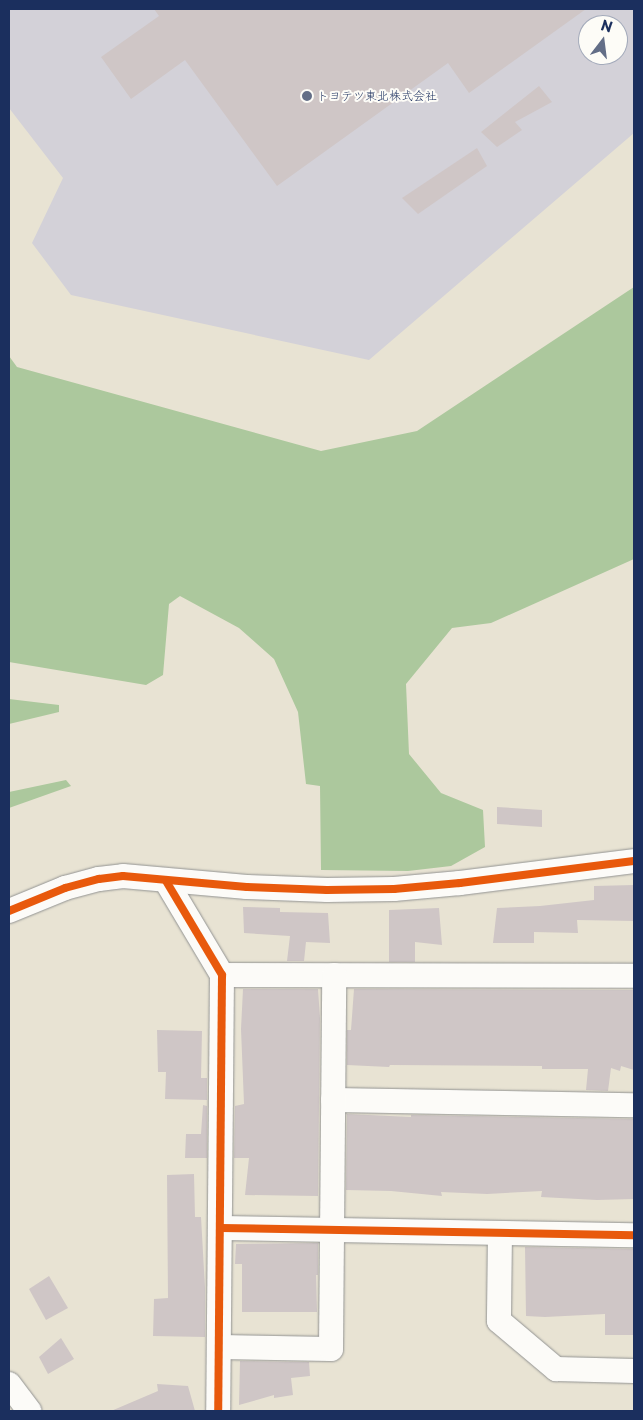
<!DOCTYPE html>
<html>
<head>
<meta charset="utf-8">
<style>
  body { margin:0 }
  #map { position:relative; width:643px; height:1420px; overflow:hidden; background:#e8e3d3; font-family:"Playpen Sans","Klee One",sans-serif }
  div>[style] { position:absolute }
  .industrial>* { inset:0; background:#d3d1d8 }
  .forest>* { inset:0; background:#acc89d }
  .building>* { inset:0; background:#cfc6c6 }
  .roads { filter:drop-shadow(0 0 1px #929392) drop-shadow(0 0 1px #929392) }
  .minor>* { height:24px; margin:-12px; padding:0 12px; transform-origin:12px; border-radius:12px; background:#fcfbf8 }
  .cycleway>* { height:8px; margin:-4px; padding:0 4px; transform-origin:4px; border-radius:4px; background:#e8590c }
  .dots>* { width:14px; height:14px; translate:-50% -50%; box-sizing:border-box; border:2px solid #fdfcf7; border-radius:50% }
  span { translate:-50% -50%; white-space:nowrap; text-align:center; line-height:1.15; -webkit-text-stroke:4px #fdfcf7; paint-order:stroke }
  .poi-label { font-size:12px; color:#1b2f5e }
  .left { translate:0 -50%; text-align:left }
  .frame { position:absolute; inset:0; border:10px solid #1b2f5e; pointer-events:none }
  .north { position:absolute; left:578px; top:15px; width:50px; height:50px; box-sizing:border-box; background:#fdfcf7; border:1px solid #a3aaba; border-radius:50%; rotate:15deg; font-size:14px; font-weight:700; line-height:20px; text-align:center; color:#1b2f5e }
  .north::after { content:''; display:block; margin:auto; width:18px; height:22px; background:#636e87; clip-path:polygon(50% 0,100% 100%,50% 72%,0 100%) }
</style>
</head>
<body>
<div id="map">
  <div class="industrial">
    <i style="clip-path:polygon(evenodd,9px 9px,634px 9px,634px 133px,369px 360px,71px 295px,32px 243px,63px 178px,9px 108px,9px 9px,588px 25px,618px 25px,618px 55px,588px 55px,588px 25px)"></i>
  </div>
  <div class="forest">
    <i style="clip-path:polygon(634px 287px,634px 559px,491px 623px,452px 628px,406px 684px,409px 754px,441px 793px,483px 810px,485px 847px,451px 866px,408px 871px,321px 870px,320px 786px,306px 784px,298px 712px,274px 659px,239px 628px,180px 596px,169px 604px,163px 675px,146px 685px,9px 662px,9px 356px,17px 367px,321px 451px,417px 431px)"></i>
    <i style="clip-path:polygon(9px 699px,59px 705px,59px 712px,9px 724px)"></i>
    <i style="clip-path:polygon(66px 780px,71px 786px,9px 808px,9px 792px)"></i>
  </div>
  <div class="building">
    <i style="clip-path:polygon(154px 9px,586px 9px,469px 93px,448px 63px,277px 186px,185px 60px,131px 99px,101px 57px,159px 16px)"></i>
    <i style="clip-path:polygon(539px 86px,552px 102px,515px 122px,522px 130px,497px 147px,481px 132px)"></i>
    <i style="clip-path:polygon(477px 148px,487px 166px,418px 214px,402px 198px)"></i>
    <i style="clip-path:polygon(497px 807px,542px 810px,542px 827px,497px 824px)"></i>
    <i style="clip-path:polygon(634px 885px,634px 921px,577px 920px,578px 933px,534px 932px,534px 943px,493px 943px,497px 908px,540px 906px,594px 900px,594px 886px)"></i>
    <i style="clip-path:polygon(243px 907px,280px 908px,280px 912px,328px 913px,330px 943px,306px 942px,304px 961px,287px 961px,290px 936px,244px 933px)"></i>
    <i style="clip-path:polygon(439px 908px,442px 945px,415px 942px,415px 962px,389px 962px,389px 910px)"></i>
    <i style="clip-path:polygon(243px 989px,318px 989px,320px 1018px,318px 1196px,245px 1195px,249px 1158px,234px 1158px,235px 1106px,244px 1104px,241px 1029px)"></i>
    <i style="clip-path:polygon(354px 989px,634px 990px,634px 1070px,621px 1066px,620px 1071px,611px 1068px,608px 1091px,586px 1090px,588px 1069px,542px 1069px,542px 1066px,390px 1065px,389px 1067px,347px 1065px,347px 1030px,351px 1030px)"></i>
    <i style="clip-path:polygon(157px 1030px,202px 1031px,201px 1078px,207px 1078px,207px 1100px,165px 1099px,166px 1072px,158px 1072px)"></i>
    <i style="clip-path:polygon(203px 1105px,207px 1106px,207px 1158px,185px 1158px,186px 1134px,201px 1134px)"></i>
    <i style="clip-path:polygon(347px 1114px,411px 1117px,411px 1115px,634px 1119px,634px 1199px,597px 1200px,541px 1197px,542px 1191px,487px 1194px,441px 1192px,442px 1196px,391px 1191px,346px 1190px)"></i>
    <i style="clip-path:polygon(194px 1174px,195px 1217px,201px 1217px,205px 1288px,205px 1337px,153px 1336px,154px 1299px,168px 1298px,167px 1175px)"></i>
    <i style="clip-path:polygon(318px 1243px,318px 1275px,316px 1275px,317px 1312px,242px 1312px,242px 1264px,235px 1264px,236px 1244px)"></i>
    <i style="clip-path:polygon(525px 1247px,634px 1249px,633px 1335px,605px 1335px,605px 1314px,545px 1317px,526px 1316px)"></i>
    <i style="clip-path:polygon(49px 1276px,68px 1308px,46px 1320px,29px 1289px)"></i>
    <i style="clip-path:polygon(61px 1338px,74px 1359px,48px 1374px,39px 1357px)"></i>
    <i style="clip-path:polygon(240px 1361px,309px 1362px,310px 1376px,291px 1378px,293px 1395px,274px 1398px,274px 1395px,239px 1405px)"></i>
    <i style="clip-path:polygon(157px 1384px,188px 1386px,195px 1411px,111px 1411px,158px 1391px)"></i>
  </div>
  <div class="roads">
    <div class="minor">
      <i style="left:166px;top:881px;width:109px;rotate:59.2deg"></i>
      <i style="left:222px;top:975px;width:436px;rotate:90.5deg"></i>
      <i style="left:9px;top:911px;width:61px;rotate:-22.3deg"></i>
      <i style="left:65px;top:888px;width:35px;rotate:-15deg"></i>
      <i style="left:99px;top:879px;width:24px;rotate:-7deg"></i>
      <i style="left:123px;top:876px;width:124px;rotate:5.1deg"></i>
      <i style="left:247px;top:887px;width:80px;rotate:2.1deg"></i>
      <i style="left:327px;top:890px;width:67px;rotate:-0.9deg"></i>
      <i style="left:394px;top:889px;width:66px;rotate:-5.2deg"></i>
      <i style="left:460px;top:883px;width:175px;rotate:-7.2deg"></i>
      <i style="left:222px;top:975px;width:412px;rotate:0.1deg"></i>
      <i style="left:333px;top:1100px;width:301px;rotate:1deg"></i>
      <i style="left:221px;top:1228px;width:413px;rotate:1deg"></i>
      <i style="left:500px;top:1233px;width:88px;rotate:90.7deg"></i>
      <i style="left:499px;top:1321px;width:75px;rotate:40.1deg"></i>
      <i style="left:556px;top:1369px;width:78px;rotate:1.5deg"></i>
      <i style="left:219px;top:1347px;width:112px;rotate:1deg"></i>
      <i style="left:331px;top:1349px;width:374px;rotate:-89.5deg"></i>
      <i style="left:9px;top:1384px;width:34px;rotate:53deg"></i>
    </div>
  </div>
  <div class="cycleway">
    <i style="left:166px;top:881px;width:109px;rotate:59.2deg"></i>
    <i style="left:222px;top:975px;width:436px;rotate:90.5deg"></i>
    <i style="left:9px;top:911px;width:61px;rotate:-22.3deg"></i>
    <i style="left:65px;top:888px;width:35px;rotate:-15deg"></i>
    <i style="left:99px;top:879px;width:24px;rotate:-7deg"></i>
    <i style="left:123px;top:876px;width:124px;rotate:5.1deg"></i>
    <i style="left:247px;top:887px;width:80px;rotate:2.1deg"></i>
    <i style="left:327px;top:890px;width:67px;rotate:-0.9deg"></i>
    <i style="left:394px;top:889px;width:66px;rotate:-5.2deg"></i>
    <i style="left:460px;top:883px;width:175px;rotate:-7.2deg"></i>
    <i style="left:221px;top:1228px;width:413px;rotate:1deg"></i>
  </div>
  <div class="dots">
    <i style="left:307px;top:96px;background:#636e87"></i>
  </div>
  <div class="poi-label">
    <span class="left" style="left:317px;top:96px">トヨテツ東北株式会社</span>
  </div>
  <div class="frame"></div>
  <div class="north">N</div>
</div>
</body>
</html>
